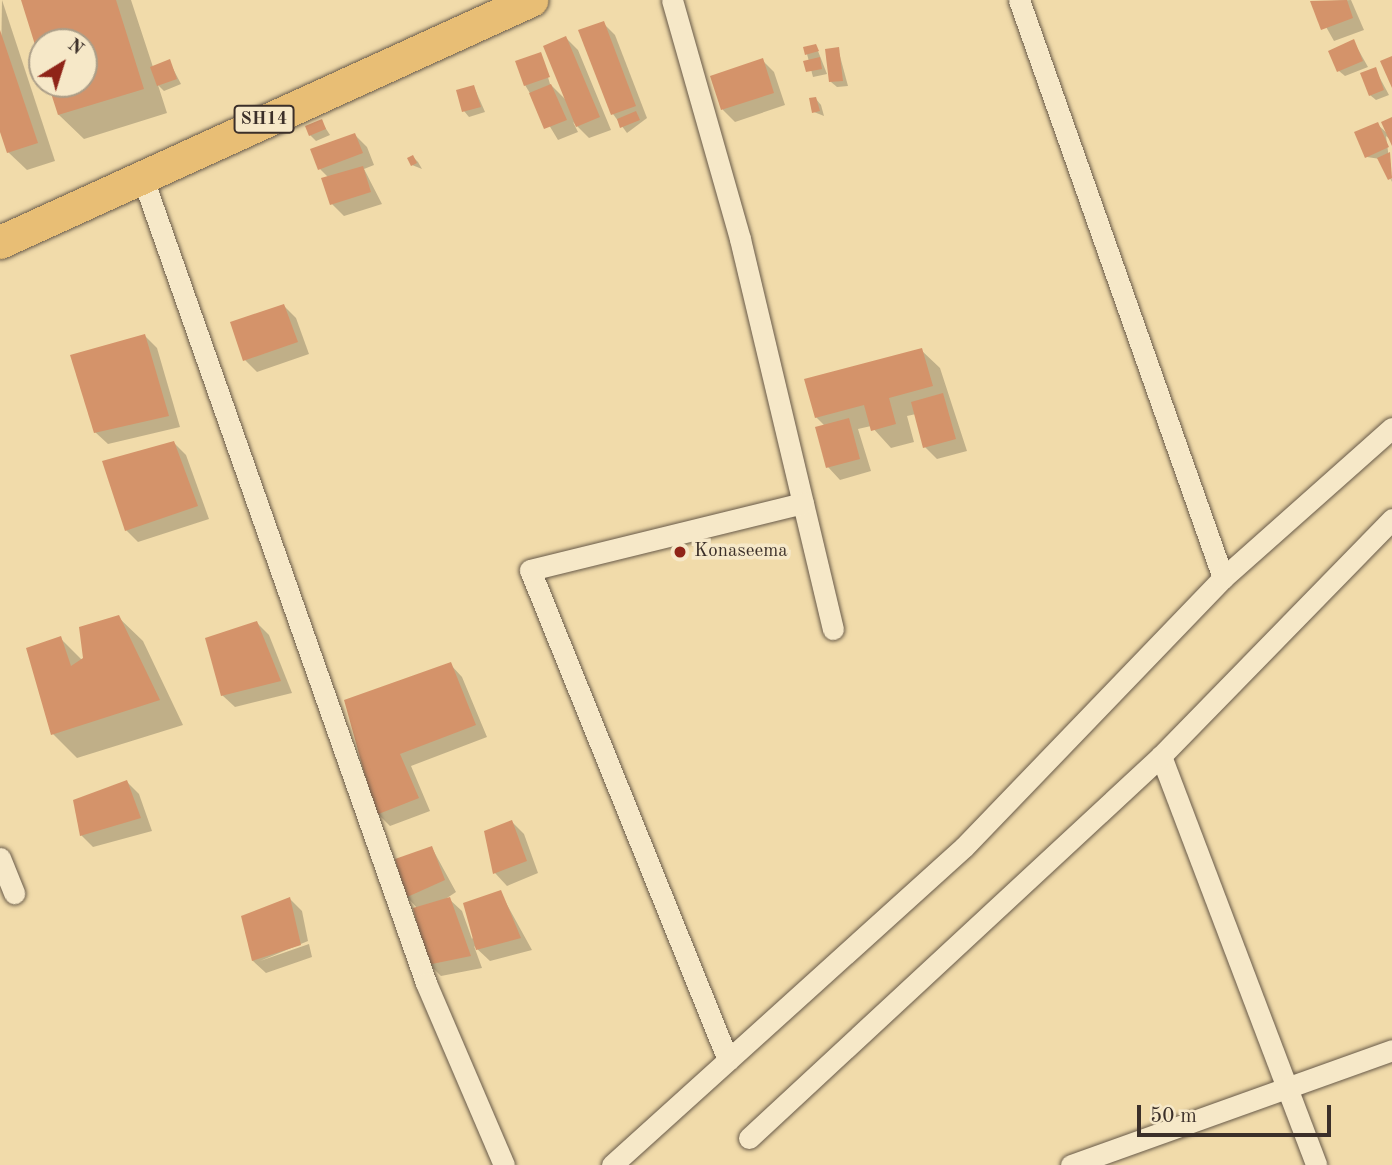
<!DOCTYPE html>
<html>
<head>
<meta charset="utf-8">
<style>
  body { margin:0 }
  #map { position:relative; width:1392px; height:1165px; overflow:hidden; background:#f1dbaa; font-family:"Old Standard TT",serif }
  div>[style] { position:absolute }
  .shadow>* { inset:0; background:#0003 }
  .building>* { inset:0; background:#d4936a }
  .roads { filter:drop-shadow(0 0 2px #685a49) drop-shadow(0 0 2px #685a49) }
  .minor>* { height:21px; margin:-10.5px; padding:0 10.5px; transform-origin:10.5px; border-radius:10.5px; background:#f6e8c8 }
  .primary>* { height:33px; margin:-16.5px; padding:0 16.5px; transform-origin:16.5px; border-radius:16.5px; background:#e8be75 }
  .dots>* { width:19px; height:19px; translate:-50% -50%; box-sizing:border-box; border:4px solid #f6e8c8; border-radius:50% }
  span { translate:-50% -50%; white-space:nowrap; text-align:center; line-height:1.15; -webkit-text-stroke:7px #f6e8c8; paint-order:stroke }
  .shield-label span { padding:2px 5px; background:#f6e8c8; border:2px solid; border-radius:5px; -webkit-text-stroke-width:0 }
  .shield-label { font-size:18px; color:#3b2f29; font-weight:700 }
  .poi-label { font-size:19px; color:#3b2f29 }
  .left { translate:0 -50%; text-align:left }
  .north { position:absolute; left:28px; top:28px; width:70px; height:70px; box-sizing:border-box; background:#f6e8c8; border:2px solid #ab9e88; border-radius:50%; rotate:38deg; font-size:19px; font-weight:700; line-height:28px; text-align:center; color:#3b2f29 }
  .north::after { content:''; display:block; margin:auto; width:24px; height:32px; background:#8f2418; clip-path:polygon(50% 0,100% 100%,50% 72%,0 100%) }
  .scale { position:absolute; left:1137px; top:1105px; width:194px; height:32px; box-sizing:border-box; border:4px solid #3b2f29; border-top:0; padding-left:9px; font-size:21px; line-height:24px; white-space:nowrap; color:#3b2f29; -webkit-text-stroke:5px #f6e8c8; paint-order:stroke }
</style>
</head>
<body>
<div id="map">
  <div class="shadow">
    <i style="clip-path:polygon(2px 0,55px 161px,27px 170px,8px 152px,0 126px)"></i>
    <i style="clip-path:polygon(23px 0,131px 0,153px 67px,169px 61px,181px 84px,164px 91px,158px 85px,167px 113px,84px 139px,59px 115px,50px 84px,84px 84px,84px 42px,42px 42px,42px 60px)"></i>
    <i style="clip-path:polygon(1351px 0,1364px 30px,1334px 41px,1312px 2px)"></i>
    <i style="clip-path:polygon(603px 23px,615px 35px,647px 118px,627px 133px,613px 114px,581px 31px)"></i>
    <i style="clip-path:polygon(566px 38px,578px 50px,611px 130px,589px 138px,573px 122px,578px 132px,558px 140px,525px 85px,541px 54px,550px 84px,568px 102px)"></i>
    <i style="clip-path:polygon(1354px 42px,1368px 67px,1345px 76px,1339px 71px)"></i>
    <i style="clip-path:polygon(816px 46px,827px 74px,813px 77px,807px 54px)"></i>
    <i style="clip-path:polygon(838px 49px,848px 86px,837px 87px,831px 82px)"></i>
    <i style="clip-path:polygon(762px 60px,774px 72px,785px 105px,735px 122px,723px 110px,712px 77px)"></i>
    <i style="clip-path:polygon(1375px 69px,1389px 95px,1376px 100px,1370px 95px)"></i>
    <i style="clip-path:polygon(474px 87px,485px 112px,469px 117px,464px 111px)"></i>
    <i style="clip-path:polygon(816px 99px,821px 105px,824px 116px,814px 112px)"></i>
    <i style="clip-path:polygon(1392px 119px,1392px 141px,1386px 136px,1392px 182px,1380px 159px,1367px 157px,1377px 124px,1388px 134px)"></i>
    <i style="clip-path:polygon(321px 121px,330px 135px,316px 141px,310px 135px)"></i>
    <i style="clip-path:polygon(355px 135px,367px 147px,374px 165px,364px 169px,382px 204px,344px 216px,332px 204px,329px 178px,320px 169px)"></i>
    <i style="clip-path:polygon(413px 157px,418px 162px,422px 169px,412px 165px)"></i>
    <i style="clip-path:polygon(284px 306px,296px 318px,309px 354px,257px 372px,245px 360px)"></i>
    <i style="clip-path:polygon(145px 336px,157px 348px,180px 427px,108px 444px,95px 432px)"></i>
    <i style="clip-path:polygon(921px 350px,940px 368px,967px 451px,937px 459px,925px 447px,916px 414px,907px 416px,914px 442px,891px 448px,871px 426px,858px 429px,871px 471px,840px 480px,828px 467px,825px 426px,816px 417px)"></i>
    <i style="clip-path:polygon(174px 443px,186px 455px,209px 519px,138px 542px,126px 530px)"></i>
    <i style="clip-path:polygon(118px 617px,143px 641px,183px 725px,77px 758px,53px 734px,60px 638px,83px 661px)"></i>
    <i style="clip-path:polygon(257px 623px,269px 635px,292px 693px,235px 707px,222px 695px)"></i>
    <i style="clip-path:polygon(450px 664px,462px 677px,487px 737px,411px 766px,430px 811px,390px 826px,378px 814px,346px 701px)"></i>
    <i style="clip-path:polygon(127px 782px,139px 794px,152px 831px,93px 847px,81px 835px)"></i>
    <i style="clip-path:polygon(512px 822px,524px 834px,538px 873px,507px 886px,495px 873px,486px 832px)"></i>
    <i style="clip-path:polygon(432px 848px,456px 892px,441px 902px,449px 899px,462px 911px,472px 939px,500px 892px,532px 950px,490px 961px,474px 946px,482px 968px,441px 976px,429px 964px,418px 909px,407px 897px)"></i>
    <i style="clip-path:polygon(290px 899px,302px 911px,308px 941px,260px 961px,309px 944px,312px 957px,266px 973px,253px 961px,243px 917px)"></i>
  </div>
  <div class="building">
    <i style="clip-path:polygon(21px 0,116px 0,144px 89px,58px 115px,48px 84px,84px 84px,84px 42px,42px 42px,41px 64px)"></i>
    <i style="clip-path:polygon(1347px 0,1353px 18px,1321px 30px,1310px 1px)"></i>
    <i style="clip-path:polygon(604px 21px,636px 106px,611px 115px,578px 30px)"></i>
    <i style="clip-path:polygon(0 30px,38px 143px,7px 153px,0 132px)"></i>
    <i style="clip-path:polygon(566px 36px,600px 117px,576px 127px,543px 46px)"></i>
    <i style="clip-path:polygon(1354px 39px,1363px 61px,1337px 72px,1328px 51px)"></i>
    <i style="clip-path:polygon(816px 44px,819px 51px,805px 55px,803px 47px)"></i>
    <i style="clip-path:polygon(839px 47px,843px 81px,829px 82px,825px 49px)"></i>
    <i style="clip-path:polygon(541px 52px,550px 77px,524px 86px,515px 61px)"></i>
    <i style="clip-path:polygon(1392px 56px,1392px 88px,1380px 61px)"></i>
    <i style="clip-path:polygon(820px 57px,822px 69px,806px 72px,803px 61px)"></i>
    <i style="clip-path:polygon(763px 58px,774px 93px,721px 110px,710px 76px)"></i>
    <i style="clip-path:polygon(170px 59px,177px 79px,157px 86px,150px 67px)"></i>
    <i style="clip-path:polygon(1376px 67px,1384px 90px,1369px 96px,1360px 73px)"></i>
    <i style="clip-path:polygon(551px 84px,567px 120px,544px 129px,529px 93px)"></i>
    <i style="clip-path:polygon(474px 85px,481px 107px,462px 112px,456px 90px)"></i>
    <i style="clip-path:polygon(816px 97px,820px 111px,812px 113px,809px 98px)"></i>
    <i style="clip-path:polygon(636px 111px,640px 120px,620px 128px,617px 119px)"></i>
    <i style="clip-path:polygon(1392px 117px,1392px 146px,1381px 122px)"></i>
    <i style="clip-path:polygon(322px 119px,326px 129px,309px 136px,305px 126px)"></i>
    <i style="clip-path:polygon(1378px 122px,1389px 147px,1365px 158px,1354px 132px)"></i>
    <i style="clip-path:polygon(355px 133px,363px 153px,318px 170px,310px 149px)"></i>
    <i style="clip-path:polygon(1390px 152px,1392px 178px,1388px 180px,1377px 158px)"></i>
    <i style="clip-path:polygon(413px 155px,417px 163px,411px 166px,407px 158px)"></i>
    <i style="clip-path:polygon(363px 166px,371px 192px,330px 205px,321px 178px)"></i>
    <i style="clip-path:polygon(284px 304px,298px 342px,243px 361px,230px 322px)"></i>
    <i style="clip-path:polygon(145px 334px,169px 416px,94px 433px,70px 355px)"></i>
    <i style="clip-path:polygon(922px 348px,933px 386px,889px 398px,896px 424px,871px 431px,864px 405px,815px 418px,804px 379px)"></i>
    <i style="clip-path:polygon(943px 393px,956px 439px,923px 448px,911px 402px)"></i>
    <i style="clip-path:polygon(849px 418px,860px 459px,826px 468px,815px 427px)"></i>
    <i style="clip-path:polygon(174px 441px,198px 506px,125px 531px,102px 461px)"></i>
    <i style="clip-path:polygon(119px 615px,160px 700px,51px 735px,26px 648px,61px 636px,71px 666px,83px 658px,79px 627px)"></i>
    <i style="clip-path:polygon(257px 621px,281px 681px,221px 696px,205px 638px)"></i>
    <i style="clip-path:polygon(451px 662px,476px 725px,400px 754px,419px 798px,376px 815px,344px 700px)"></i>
    <i style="clip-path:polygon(127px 780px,141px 818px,80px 836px,73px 800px)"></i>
    <i style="clip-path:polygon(512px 820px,527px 861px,493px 874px,484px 831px)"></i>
    <i style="clip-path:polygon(432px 846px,445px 880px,405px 898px,395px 859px)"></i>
    <i style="clip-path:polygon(501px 890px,521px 938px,476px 950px,463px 903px)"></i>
    <i style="clip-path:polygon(290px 897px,301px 945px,252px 961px,241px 916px)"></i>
    <i style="clip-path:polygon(450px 897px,471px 956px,427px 965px,413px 908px)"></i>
  </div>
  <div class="roads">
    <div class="minor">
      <i style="left:672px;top:0;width:248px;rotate:74.1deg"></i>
      <i style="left:740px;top:239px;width:401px;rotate:76.6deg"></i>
      <i style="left:1019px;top:0;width:613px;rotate:70.56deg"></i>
      <i style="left:142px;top:176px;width:856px;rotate:70.61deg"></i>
      <i style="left:426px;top:983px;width:198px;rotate:66.8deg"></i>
      <i style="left:1161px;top:756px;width:437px;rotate:69.2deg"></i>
      <i style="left:0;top:858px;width:38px;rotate:68deg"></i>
      <i style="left:728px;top:1060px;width:528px;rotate:-112deg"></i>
      <i style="left:530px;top:570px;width:281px;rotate:-13.8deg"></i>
      <i style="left:749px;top:1138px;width:562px;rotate:-42.84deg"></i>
      <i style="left:1161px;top:756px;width:331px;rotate:-45.7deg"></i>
      <i style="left:612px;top:1165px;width:474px;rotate:-42.1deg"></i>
      <i style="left:964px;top:847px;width:373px;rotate:-46.1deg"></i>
      <i style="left:1223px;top:578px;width:226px;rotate:-41.6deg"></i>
      <i style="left:1071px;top:1165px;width:341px;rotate:-19.7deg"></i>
    </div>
    <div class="primary">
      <i style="left:0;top:242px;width:584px;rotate:-24.5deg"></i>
    </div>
  </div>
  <div class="dots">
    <i style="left:680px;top:552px;background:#8f2418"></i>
  </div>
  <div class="shield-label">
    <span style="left:264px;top:119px">SH14</span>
  </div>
  <div class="poi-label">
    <span class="left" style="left:694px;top:552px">Konaseema</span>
  </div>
  <div class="north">N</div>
  <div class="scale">50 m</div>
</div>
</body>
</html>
